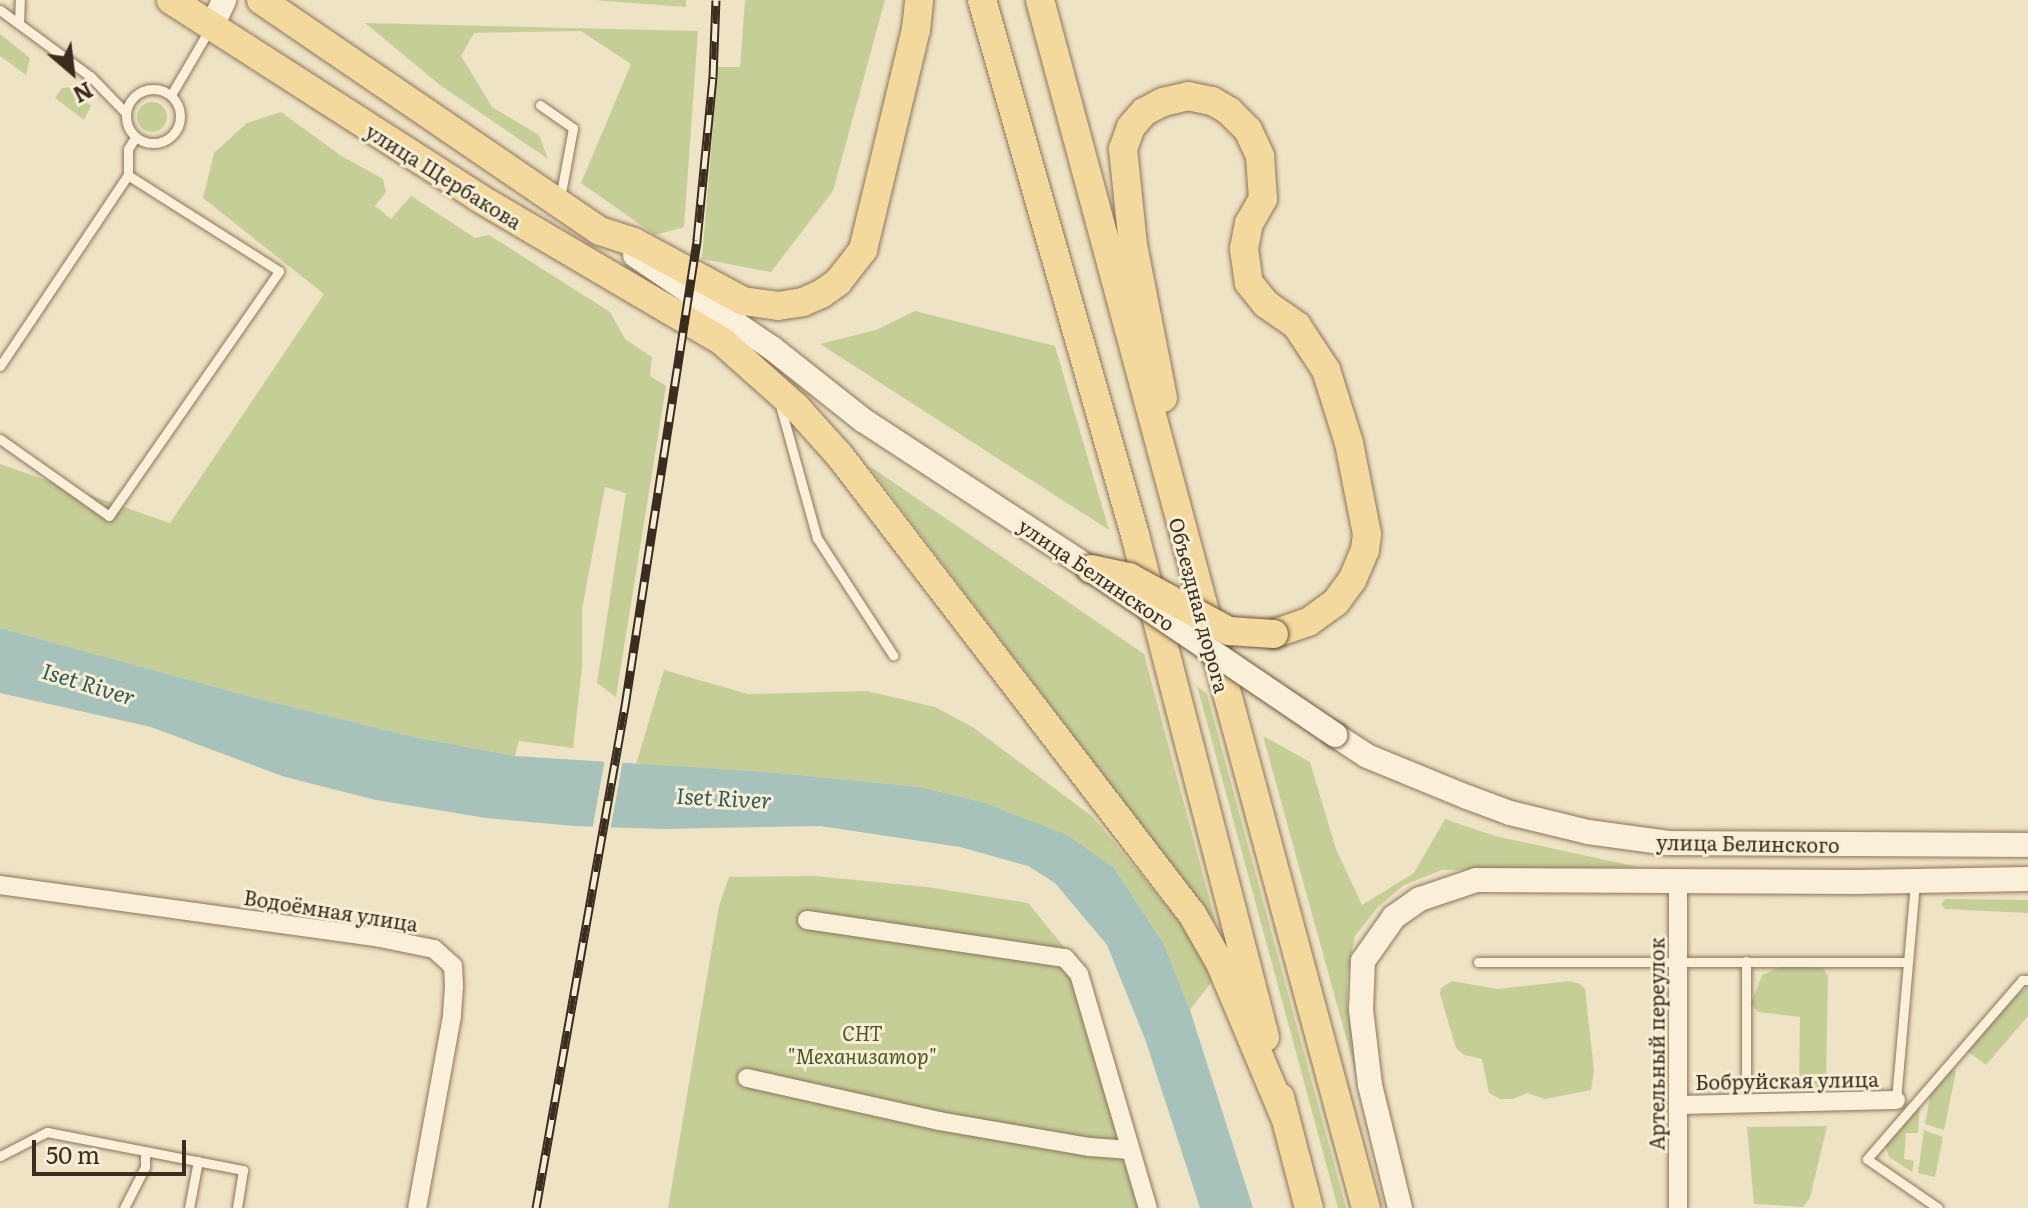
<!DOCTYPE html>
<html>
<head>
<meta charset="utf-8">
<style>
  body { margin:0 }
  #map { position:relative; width:2028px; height:1208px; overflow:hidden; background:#efe3c5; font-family:Literata,serif }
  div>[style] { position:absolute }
  .green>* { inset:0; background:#c6ce98 }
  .round { border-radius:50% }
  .water>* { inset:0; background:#a7c2bb }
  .pier>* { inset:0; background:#efe3c5 }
  .roads { filter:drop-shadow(0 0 2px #8b755a) drop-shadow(0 0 2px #8b755a) }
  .lane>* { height:9px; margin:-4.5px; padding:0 4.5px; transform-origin:4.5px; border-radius:4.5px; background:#faf0d9 }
  .lane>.ring { margin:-4.5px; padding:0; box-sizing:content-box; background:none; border:9px solid #faf0d9; border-radius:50% }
  .street>* { height:18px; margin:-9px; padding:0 9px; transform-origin:9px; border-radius:9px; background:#faf0d9 }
  .secondary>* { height:24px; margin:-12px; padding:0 12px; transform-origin:12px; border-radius:12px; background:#faf0d9 }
  .primary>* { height:28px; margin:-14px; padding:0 14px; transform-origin:14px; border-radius:14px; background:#f3d99d }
  .rail>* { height:9px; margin-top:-4.5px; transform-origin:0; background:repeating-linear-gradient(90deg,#f6edd5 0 18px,#3a2d1f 0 36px); box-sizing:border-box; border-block:2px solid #3a2d1f }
  .bridges { filter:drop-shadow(0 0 2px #6c563e) drop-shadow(0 0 2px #6c563e) }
  .secondary-bridge>* { height:24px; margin:-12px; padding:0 12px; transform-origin:12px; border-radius:12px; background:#faf0d9 }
  .primary-bridge>* { height:28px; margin:-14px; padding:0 14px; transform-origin:14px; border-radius:14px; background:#f3d99d }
  span { translate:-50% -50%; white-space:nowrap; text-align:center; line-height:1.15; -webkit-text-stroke:6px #f6edd5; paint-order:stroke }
  .street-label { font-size:20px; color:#3a2d1f }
  .park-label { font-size:20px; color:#4a5725; font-style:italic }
  .water-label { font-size:22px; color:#2e5a58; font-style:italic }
  .north { position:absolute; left:32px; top:32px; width:80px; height:80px; -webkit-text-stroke:6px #f6edd5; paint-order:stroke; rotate:152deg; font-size:22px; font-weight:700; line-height:32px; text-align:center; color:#3a2d1f }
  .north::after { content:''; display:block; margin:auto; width:28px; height:36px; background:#3a2d1f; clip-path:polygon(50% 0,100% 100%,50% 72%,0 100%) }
  .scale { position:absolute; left:32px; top:1140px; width:154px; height:36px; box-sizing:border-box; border:4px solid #3a2d1f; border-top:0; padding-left:10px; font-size:24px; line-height:28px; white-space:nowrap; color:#3a2d1f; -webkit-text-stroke:6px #f6edd5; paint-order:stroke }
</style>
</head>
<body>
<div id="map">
  <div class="green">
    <i style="clip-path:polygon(593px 0,686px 0,686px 7px)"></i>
    <i style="clip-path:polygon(745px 0,885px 0,833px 191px,771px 272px,702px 259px,718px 67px,740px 67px)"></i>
    <i style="clip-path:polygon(365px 23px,698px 31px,684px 227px,655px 235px,581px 183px,631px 64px,581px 31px,474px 33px,461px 56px,492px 107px,539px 135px,548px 159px,440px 85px)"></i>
    <i style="clip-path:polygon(0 34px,30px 58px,26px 75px,0 56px)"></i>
    <i style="clip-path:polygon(72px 87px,91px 106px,84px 120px,55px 98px,62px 88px)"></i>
    <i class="round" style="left:137px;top:102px;width:30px;height:30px"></i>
    <i style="clip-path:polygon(281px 112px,340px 155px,383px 179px,386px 192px,375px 206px,391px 219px,411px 196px,475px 238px,489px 235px,610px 312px,625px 339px,652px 357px,650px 376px,666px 386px,616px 697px,597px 683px,626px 493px,605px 487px,582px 609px,582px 668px,573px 748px,519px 741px,515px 756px,414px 737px,252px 697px,0 628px,0 464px,170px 523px,324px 294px,203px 198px,214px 153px,247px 123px)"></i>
    <i style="clip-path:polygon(915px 311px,1055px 346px,1109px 530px,820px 344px,876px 330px)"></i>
    <i style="clip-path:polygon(868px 465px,1144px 654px,1216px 923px)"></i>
    <i style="clip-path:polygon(664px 670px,748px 694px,867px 691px,935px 707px,974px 728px,1093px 817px,1191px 935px,1213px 980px,1190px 1010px,1164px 944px,1114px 868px,982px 802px,920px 787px,769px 772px,636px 765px)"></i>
    <i style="clip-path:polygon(1197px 686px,1207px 694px,1346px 1208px,1338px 1208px)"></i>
    <i style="clip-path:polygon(1263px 736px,1310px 762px,1336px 849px,1362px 905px,1414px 873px,1445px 819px,1495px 836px,1638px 867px,1442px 870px,1404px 885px,1378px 907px,1355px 936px,1347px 975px,1347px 1004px,1361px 1092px)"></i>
    <i style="clip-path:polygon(815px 876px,927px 887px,1028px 903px,1087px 975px,1152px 1208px,668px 1208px,719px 906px,729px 877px)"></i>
    <i style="clip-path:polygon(1945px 899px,2028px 900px,2028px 913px,1945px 909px,1941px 904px)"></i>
    <i style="clip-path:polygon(1783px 966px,1823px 968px,1828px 976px,1826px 1085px,1820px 1090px,1803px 1090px,1799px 1085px,1800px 1017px,1758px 1012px,1751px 1004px,1762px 975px)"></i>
    <i style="clip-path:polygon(1452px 981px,1497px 989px,1570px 981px,1580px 984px,1585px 989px,1594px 1070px,1591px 1090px,1545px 1099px,1527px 1093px,1513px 1099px,1500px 1099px,1489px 1093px,1482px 1059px,1464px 1055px,1456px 1048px,1440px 994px,1441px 988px)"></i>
    <i style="clip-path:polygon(2028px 987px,2028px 1016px,1986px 1065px,1967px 1051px,2013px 997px)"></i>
    <i style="clip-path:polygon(1951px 1070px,1956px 1071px,1944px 1130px,1925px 1124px,1930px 1096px)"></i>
    <i style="clip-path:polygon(1920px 1102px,1918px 1133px,1906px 1133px,1904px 1159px,1914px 1161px,1912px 1172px,1889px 1157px,1885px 1144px)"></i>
    <i style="clip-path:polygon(1827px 1126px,1810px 1198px,1803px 1207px,1754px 1204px,1747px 1127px)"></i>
    <i style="clip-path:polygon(1924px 1130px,1943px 1137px,1935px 1177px,1918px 1173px)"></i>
  </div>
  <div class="water">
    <i style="clip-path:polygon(0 628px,252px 697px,414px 737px,515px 756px,769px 772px,920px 787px,982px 802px,1067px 835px,1114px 868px,1164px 944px,1190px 1010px,1253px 1208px,1200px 1208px,1145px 1039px,1107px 945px,1055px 883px,1028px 866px,960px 847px,820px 826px,662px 829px,574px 826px,486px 818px,376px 800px,285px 777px,151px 727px,0 693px)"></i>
  </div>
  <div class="pier">
    <i style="clip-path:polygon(605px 759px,623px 760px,610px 832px,592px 831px)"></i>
  </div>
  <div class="roads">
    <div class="lane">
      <i style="left:0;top:10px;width:112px;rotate:36.3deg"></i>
      <i style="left:90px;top:76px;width:50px;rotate:45.8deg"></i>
      <i style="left:19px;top:24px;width:24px;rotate:-88deg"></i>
      <i class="ring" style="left:126px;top:89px;width:45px;height:45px"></i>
      <i style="left:171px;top:95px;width:75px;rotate:-59.7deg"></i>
      <i style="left:540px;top:105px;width:40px;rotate:34.9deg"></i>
      <i style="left:573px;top:128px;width:71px;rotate:100.5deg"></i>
      <i style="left:0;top:366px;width:230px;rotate:-56.2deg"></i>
      <i style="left:128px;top:175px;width:26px;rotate:-90deg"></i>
      <i style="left:128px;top:149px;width:13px;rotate:-58deg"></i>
      <i style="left:780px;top:405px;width:138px;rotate:74.5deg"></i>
      <i style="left:817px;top:538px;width:140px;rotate:57deg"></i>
      <i style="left:0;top:439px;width:133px;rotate:35.2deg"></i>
      <i style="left:109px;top:516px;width:298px;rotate:-55.2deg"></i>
      <i style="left:279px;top:271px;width:179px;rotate:-147.6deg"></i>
      <i style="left:1478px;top:962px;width:430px"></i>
      <i style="left:1746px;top:1087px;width:126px;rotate:-90deg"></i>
      <i style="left:1896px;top:1100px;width:219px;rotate:-85deg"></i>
      <i style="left:0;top:1156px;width:53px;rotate:-27.1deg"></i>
      <i style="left:47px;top:1132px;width:200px;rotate:11deg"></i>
      <i style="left:243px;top:1170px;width:38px;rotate:99deg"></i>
      <i style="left:124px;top:1208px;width:46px;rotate:-62.9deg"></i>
      <i style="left:145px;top:1167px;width:16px;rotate:-90deg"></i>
      <i style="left:189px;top:1208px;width:48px;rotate:-79.2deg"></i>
      <i style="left:1938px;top:1208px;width:86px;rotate:-145.4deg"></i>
      <i style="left:1867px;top:1159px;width:237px;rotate:-49.1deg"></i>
      <i style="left:2022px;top:980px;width:6px"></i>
    </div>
    <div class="street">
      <i style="left:0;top:885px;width:384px;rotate:7.9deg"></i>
      <i style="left:380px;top:938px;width:55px;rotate:11.5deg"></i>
      <i style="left:434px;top:949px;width:25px;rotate:42deg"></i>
      <i style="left:453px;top:966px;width:20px;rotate:87deg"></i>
      <i style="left:454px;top:986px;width:30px;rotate:94deg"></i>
      <i style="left:452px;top:1016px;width:195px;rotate:100.3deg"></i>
      <i style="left:807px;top:920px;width:261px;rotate:8.4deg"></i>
      <i style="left:1065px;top:958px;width:21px;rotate:49deg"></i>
      <i style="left:1079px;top:974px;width:244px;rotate:73.6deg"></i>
      <i style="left:747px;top:1078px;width:197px;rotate:12.6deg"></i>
      <i style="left:939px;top:1121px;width:153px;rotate:9.8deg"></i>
      <i style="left:1090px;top:1147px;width:40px;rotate:4.3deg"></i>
      <i style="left:1678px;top:1105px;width:218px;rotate:-1.3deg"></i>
      <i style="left:1678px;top:1208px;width:327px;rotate:-90deg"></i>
    </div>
    <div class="secondary">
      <i style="left:213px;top:24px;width:26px;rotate:-65deg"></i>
      <i style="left:635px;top:255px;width:166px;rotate:34.2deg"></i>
      <i style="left:772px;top:348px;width:116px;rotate:38.4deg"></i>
      <i style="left:863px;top:420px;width:272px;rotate:33.2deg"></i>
      <i style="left:1335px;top:735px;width:38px;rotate:33deg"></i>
      <i style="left:1367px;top:756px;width:108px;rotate:22.3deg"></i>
      <i style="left:1467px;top:797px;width:46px;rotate:20.4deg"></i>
      <i style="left:1510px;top:813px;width:80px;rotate:13.7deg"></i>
      <i style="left:1588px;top:832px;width:81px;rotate:7.8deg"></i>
      <i style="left:1668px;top:843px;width:360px;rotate:0.3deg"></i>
      <i style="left:1400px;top:1208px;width:127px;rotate:-103.7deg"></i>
      <i style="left:1370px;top:1085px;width:76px;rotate:-96.8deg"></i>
      <i style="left:1361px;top:1010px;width:49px;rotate:-87.7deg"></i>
      <i style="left:1363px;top:961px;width:54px;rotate:-54.8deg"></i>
      <i style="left:1394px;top:917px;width:32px;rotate:-35deg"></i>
      <i style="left:1420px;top:899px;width:59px;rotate:-18.7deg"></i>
      <i style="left:1476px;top:880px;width:380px;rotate:0.3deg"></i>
      <i style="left:1856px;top:882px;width:172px;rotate:-1deg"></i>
    </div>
    <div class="primary">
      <i style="left:171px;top:0;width:366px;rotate:32.7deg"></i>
      <i style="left:479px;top:198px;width:283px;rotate:30.5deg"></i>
      <i style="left:723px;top:342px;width:98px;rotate:41.7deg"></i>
      <i style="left:796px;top:407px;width:66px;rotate:48.1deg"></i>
      <i style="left:840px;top:456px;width:578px;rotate:52.46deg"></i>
      <i style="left:1192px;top:914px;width:56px;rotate:60.3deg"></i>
      <i style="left:1220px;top:963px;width:165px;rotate:67.2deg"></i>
      <i style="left:261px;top:0;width:410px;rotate:34.3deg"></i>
      <i style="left:600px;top:231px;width:36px;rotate:18deg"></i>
      <i style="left:634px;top:242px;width:124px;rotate:28.4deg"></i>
      <i style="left:743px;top:301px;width:35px;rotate:8deg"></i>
      <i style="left:778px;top:306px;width:25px;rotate:-9deg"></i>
      <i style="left:803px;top:302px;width:20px;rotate:-24deg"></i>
      <i style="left:821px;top:294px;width:21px;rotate:-35deg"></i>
      <i style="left:838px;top:282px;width:41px;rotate:-52deg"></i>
      <i style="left:863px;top:250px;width:226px;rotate:-76.5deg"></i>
      <i style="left:916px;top:30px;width:30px;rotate:-84deg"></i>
      <i style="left:982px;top:0;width:556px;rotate:74.04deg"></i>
      <i style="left:1135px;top:535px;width:519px;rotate:75.48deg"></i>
      <i style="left:1040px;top:0;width:1251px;rotate:74.9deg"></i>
      <i style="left:1163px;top:398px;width:156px;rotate:-101.1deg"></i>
      <i style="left:1133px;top:245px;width:97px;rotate:-95.9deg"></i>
      <i style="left:1123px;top:149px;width:23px;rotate:-70deg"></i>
      <i style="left:1131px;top:127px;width:20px;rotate:-49deg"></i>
      <i style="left:1144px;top:112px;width:21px;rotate:-28deg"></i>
      <i style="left:1163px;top:102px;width:26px;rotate:-13deg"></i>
      <i style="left:1188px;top:96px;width:25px;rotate:12deg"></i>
      <i style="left:1212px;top:101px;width:20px;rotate:30deg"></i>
      <i style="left:1229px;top:111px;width:27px;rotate:45deg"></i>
      <i style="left:1248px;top:130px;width:29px;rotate:65deg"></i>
      <i style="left:1260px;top:156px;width:43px;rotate:86deg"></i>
      <i style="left:1263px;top:199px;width:28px;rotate:120deg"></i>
      <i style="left:1249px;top:223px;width:26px;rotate:101deg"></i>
      <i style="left:1244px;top:249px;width:34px;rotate:82deg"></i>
      <i style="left:1249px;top:283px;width:27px;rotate:51deg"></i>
      <i style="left:1266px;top:304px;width:38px;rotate:35deg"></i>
      <i style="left:1297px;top:326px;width:53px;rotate:56.6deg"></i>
      <i style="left:1326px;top:370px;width:77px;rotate:72.5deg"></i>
      <i style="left:1349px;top:443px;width:93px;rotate:78.8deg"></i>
      <i style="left:1367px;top:534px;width:16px;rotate:97deg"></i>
      <i style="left:1365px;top:550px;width:33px;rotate:113deg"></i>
      <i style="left:1352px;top:580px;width:27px;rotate:126deg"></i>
      <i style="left:1336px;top:602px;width:34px;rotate:144deg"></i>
      <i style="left:1308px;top:622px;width:36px;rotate:161deg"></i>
      <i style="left:1280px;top:1097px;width:115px;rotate:75.4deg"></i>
    </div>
  </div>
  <div class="rail">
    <i style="left:536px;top:1208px;width:510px;rotate:-79.95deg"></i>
    <i style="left:625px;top:706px;width:472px;rotate:-81.2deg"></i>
    <i style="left:697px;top:240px;width:164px;rotate:-84.4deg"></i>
    <i style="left:713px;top:77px;width:77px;rotate:-87.8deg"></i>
  </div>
  <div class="bridges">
    <div class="secondary-bridge">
      <i style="left:1096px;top:573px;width:289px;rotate:34.1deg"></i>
    </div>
    <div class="primary-bridge">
      <i style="left:1091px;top:569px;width:39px;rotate:12deg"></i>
      <i style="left:1129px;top:577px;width:114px;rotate:28.4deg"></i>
      <i style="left:1229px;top:631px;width:45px;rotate:3.8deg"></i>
    </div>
  </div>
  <div class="street-label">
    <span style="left:444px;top:176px;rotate:32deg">улица Щербакова</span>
    <span style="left:1097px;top:574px;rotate:34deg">улица Белинского</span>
    <span style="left:1200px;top:605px;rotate:75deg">Объездная дорога</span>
    <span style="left:1748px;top:843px;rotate:1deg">улица Белинского</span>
    <span style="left:331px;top:910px;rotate:9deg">Водоёмная улица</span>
    <span style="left:1656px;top:1044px;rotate:-90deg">Артельный переулок</span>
    <span style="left:1787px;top:1080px;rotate:-1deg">Бобруйская улица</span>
  </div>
  <div class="park-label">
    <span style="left:862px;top:1044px">СНТ<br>"Механизатор"</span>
  </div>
  <div class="water-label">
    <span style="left:89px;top:683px;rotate:17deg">Iset River</span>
    <span style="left:724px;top:797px;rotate:3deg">Iset River</span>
  </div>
  <div class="north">N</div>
  <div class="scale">50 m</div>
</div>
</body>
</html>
